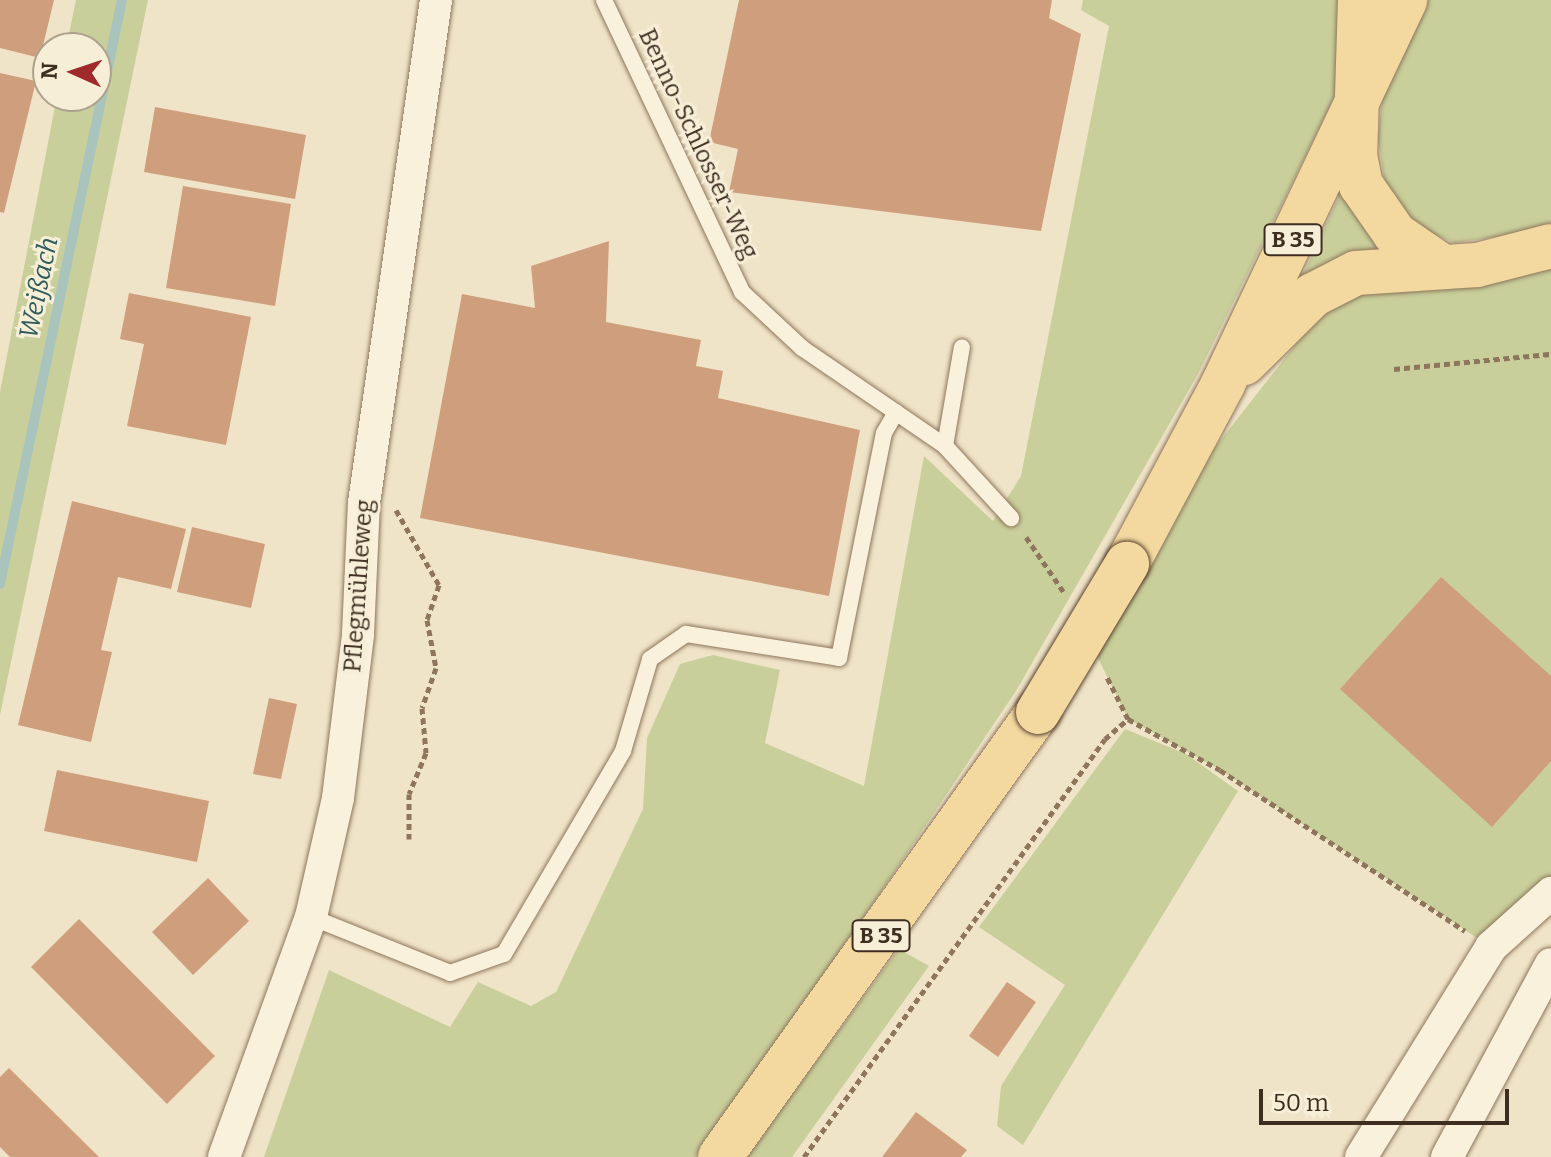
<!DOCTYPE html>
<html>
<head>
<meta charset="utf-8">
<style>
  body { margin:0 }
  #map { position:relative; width:1551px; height:1157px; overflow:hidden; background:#f0e4c8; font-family:Bitter,serif }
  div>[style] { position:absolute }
  .green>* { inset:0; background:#c9cf9b }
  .stream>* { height:10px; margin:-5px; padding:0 5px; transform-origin:5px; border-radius:5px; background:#a9c4bc }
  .building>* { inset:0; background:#cf9f7d }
  .path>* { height:5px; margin-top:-2.5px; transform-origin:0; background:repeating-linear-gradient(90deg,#8d765c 0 6px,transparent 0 10px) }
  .roads { filter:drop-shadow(0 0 2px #8d765c) drop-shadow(0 0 2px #8d765c) }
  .lane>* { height:16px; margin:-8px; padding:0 8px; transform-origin:8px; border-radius:8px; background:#faf1dc }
  .street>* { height:32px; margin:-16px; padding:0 16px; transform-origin:16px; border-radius:16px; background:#faf1dc }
  .primary>* { height:44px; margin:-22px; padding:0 22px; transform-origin:22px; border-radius:22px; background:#f3d9a0 }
  .bridges { filter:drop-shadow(0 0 2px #5b4430) drop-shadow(0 0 2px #5b4430) }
  .primary-bridge>* { height:44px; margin:-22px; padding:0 22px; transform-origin:22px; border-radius:22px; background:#f3d9a0 }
  span { translate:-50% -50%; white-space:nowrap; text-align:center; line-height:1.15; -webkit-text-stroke:6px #f7eed8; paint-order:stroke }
  .shield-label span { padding:2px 6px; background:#f7eed8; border:2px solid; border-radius:6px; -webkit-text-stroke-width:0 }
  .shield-label { font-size:22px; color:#3d2e20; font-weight:700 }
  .street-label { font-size:24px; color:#3d2e20 }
  .water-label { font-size:26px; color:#2f5d5a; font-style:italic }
  .north { position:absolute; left:32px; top:32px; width:80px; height:80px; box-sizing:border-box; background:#f7eed8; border:2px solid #ada18e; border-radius:50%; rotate:273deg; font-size:22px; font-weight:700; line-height:32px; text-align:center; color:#3d2e20 }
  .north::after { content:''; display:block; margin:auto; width:28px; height:36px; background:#9e2a2b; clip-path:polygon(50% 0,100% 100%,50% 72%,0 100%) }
  .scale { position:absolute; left:1259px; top:1089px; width:250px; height:36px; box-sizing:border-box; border:4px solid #3d2e20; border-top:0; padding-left:10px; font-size:24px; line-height:28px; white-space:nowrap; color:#3d2e20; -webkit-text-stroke:6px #f7eed8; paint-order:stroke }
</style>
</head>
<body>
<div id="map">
  <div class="green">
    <i style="clip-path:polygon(76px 0,148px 0,0 715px,0 392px,57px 96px,96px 96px,96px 48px,66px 48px)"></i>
    <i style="clip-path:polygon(1083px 0,1343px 0,1335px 96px,1198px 374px,1016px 691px,773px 1052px,695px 1157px,264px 1157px,329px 970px,450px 1027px,478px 982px,531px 1006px,556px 992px,643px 809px,647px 738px,680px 664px,713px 655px,780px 670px,765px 743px,864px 786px,924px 456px,993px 521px,1021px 476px,1109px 26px,1081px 10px)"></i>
    <i style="clip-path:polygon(1427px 0,1551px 0,1551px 228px,1455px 243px,1405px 222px,1386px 191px,1378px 138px,1383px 93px)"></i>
    <i style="clip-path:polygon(1345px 184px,1395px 252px,1293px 296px)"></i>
    <i style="clip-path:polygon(1551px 267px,1551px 893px,1491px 947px,1220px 770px,1128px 719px,1098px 658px,1116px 603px,1202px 464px,1321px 312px,1373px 288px)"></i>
    <i style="clip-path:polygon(1125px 729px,1186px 754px,1238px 791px,1023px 1145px,997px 1126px,1001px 1086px,1065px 985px,979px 927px)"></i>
    <i style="clip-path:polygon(899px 949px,929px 966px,792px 1157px,746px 1157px)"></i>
  </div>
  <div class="stream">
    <i style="left:0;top:584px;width:597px;rotate:-78.2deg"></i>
  </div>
  <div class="building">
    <i style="clip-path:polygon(0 0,54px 0,40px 58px,0 48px)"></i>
    <i style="clip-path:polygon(739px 0,1052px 0,1049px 18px,1081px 34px,1041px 231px,729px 192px,738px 149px,709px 142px)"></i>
    <i style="clip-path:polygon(0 73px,36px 81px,4px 213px,0 212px)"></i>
    <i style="clip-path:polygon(155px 107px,306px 135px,295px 199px,144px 172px)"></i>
    <i style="clip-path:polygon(183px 186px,291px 204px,275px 306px,166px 288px)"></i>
    <i style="clip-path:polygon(609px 241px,606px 322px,701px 340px,696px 366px,723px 371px,718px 398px,860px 430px,829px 596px,420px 518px,462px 294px,535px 308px,531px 266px)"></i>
    <i style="clip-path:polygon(129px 293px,251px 317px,226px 445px,127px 426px,144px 344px,120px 339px)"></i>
    <i style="clip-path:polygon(72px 501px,186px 529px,171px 589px,118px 577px,101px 650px,112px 652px,91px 742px,18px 725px)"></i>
    <i style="clip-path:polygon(192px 527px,265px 544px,251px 608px,177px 592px)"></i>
    <i style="clip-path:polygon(1441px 577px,1551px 676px,1551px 761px,1492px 827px,1340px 689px)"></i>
    <i style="clip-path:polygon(269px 698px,297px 704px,281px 779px,253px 774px)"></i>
    <i style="clip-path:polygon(57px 770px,209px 801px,197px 862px,44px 831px)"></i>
    <i style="clip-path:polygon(208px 878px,249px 921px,193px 975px,152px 932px)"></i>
    <i style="clip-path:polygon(79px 919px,215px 1056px,167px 1104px,31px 967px)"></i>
    <i style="clip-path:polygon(1007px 982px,1036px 1002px,998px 1057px,969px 1036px)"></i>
    <i style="clip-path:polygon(9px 1068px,99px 1157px,10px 1157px,0 1147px,0 1077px)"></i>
    <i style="clip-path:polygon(916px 1112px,967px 1150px,961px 1157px,882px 1157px)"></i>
  </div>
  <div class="path">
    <i style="left:1394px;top:369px;width:158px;rotate:-5.5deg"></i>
    <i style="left:396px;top:510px;width:86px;rotate:60.2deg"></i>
    <i style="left:439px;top:585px;width:37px;rotate:109deg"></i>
    <i style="left:427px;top:620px;width:49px;rotate:79.4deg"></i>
    <i style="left:436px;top:668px;width:42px;rotate:109.3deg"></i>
    <i style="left:422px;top:708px;width:45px;rotate:84.9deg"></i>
    <i style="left:426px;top:753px;width:44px;rotate:112.5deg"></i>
    <i style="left:409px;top:794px;width:45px;rotate:90deg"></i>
    <i style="left:1026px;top:537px;width:69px;rotate:55.6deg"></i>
    <i style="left:1128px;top:719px;width:105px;rotate:29deg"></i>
    <i style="left:1220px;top:770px;width:293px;rotate:33.3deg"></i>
    <i style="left:804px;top:1157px;width:515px;rotate:-54.24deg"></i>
    <i style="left:1105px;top:739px;width:30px;rotate:-41deg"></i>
    <i style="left:1128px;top:719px;width:49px;rotate:-116.6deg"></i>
  </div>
  <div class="roads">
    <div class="lane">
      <i style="left:604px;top:0;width:323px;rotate:64.7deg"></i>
      <i style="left:742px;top:292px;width:82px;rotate:43deg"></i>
      <i style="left:802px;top:348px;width:173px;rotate:34.4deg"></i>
      <i style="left:945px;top:446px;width:98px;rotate:47.5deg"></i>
      <i style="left:945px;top:446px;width:100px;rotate:-80.3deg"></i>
      <i style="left:311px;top:917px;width:150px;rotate:21.9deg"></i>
      <i style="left:450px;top:973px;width:57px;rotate:-19.4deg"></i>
      <i style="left:504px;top:954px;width:235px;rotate:-59.6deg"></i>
      <i style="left:623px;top:751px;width:96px;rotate:-73.6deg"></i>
      <i style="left:650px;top:659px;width:44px;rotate:-34.8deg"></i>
      <i style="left:686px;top:634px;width:155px;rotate:8.9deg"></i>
      <i style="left:839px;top:658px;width:229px;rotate:-78.7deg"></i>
      <i style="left:884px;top:433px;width:24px;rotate:-60deg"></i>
    </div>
    <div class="street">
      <i style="left:224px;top:1157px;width:255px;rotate:-70.1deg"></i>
      <i style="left:311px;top:917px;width:122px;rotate:-77.2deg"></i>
      <i style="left:338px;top:798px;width:165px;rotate:-83deg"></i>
      <i style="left:358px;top:634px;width:131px;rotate:-87.4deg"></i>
      <i style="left:364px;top:503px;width:508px;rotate:-81.85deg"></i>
      <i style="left:1361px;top:1157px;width:247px;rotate:-58.2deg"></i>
      <i style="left:1491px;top:947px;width:81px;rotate:-42deg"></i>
      <i style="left:1447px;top:1157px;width:219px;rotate:-61.7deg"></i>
    </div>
    <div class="primary">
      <i style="left:1360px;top:0;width:155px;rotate:91.8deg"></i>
      <i style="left:1355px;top:155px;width:31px;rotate:79deg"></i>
      <i style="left:1361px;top:185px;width:60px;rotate:55.2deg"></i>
      <i style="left:1395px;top:234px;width:51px;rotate:34.6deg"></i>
      <i style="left:1244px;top:363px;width:97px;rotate:-44.6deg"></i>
      <i style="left:1313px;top:295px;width:48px;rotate:-27.1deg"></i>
      <i style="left:1356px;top:273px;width:121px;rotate:-3.8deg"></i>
      <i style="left:1477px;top:265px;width:76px;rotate:-14.4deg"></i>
      <i style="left:1127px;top:564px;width:204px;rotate:-61.9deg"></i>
      <i style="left:1223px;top:384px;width:425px;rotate:-64.6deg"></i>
      <i style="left:720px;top:1157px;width:547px;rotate:-54.45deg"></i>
    </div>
  </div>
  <div class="bridges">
    <div class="primary-bridge">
      <i style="left:1038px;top:712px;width:173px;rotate:-59deg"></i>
    </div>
  </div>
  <div class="shield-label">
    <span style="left:1293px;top:240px">B 35</span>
    <span style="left:881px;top:936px">B 35</span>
  </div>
  <div class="street-label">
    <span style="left:698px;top:144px;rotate:65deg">Benno-Schlosser-Weg</span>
    <span style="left:359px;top:586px;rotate:-86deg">Pflegmühleweg</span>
  </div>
  <div class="water-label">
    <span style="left:39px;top:288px;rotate:-78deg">Weißach</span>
  </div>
  <div class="north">N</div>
  <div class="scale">50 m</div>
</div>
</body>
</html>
